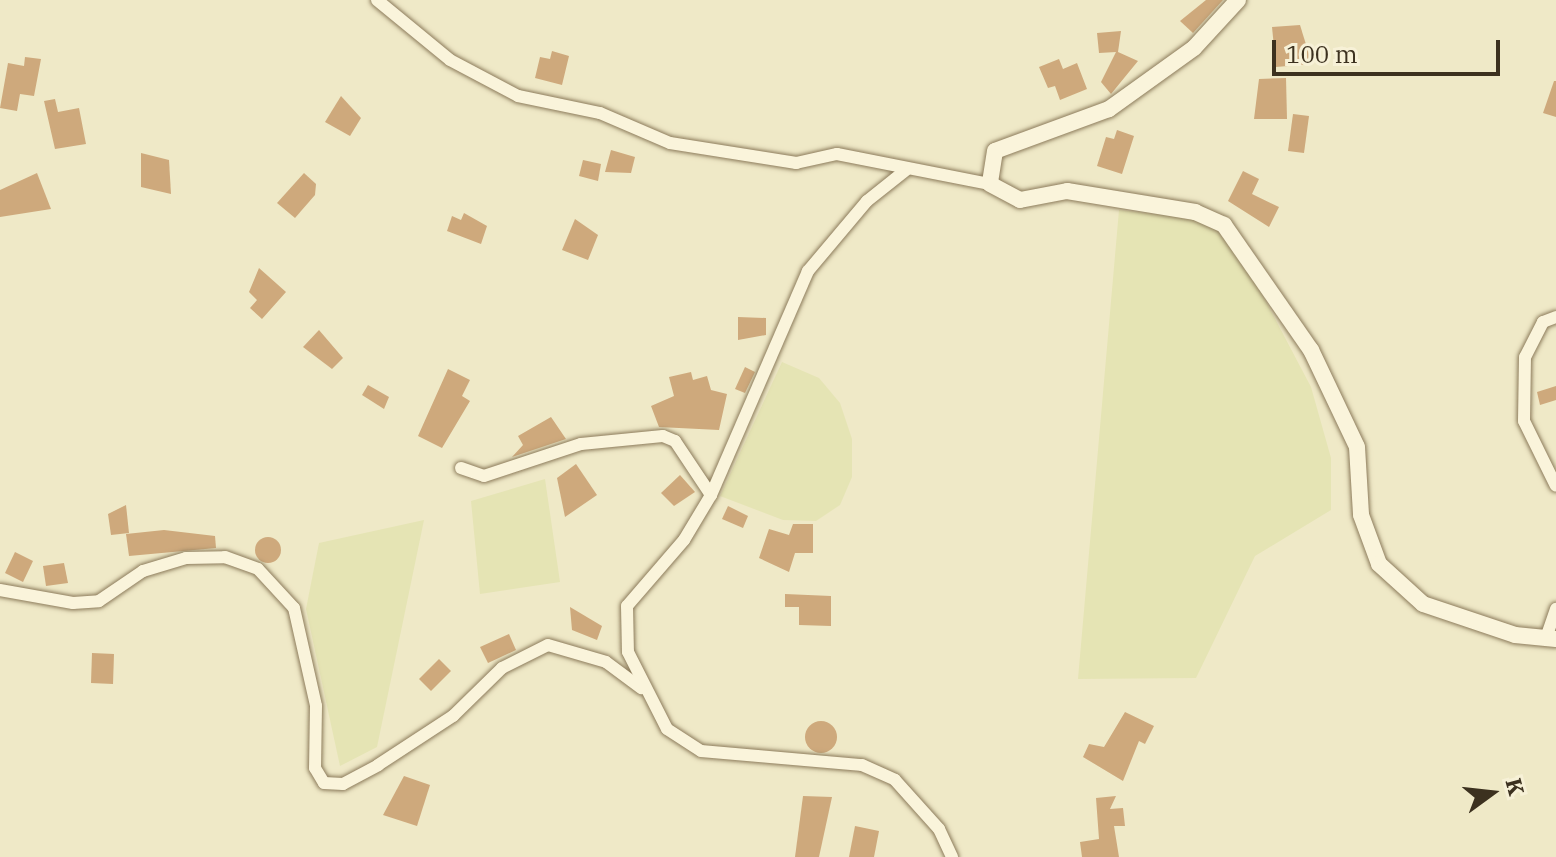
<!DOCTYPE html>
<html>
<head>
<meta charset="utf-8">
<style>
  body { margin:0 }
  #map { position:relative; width:1556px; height:857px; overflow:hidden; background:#efe9c7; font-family:"IBM Plex Serif",serif }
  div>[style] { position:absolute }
  .farmland>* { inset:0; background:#e5e4b4 }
  .building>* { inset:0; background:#cea97c }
  .round { border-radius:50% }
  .roads { filter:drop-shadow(0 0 2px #8c7b5b) drop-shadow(0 0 2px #8c7b5b) }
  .minor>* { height:12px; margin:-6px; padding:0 6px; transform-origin:6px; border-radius:6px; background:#faf4db }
  .tertiary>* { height:16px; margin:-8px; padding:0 8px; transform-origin:8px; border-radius:8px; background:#faf4db }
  span { translate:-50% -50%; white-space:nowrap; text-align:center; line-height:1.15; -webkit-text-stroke:6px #f7f1d7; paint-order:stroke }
  .north { position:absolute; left:1452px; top:753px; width:80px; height:80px; -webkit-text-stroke:6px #f7f1d7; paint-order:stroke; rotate:75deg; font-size:22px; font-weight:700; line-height:32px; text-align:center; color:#3c311f }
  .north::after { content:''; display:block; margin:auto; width:28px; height:36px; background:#3c311f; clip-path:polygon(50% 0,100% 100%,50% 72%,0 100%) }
  .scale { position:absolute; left:1272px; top:40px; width:228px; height:36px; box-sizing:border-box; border:4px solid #3c311f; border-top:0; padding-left:10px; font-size:24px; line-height:28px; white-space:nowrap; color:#3c311f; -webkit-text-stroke:6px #f7f1d7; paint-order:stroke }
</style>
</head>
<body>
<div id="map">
  <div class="farmland">
    <i style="clip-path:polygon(1119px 210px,1193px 218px,1218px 231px,1252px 275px,1311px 387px,1331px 458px,1331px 510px,1255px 556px,1196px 678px,1078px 679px)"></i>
    <i style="clip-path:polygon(782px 362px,819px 378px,840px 403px,852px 439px,852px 477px,840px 505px,816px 521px,783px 520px,720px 496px)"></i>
    <i style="clip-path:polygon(545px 479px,560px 582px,480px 594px,471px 501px)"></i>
    <i style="clip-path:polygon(424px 520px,377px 747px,340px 766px,306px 609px,319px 543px)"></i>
  </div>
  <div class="building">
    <i style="clip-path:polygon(1206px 0,1223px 0,1193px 33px,1180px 21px)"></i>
    <i style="clip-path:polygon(1300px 25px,1312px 64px,1276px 67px,1272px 27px)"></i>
    <i style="clip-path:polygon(1121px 31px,1118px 52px,1138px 61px,1111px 94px,1101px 82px,1116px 52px,1099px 53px,1097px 33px)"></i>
    <i style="clip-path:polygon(552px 51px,569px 56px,562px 85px,535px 78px,540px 57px,550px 59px)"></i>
    <i style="clip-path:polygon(25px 57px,41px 59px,34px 96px,20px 94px,17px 111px,0 108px,8px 63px,24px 66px)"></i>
    <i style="clip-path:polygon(1059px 59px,1063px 69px,1077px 63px,1087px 89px,1060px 100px,1055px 86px,1048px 88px,1039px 67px)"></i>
    <i style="clip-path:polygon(1286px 78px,1287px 119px,1254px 119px,1259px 79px)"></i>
    <i style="clip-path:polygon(1554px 81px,1556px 81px,1556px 117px,1543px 113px)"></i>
    <i style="clip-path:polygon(341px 96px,361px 118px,350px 136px,325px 122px)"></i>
    <i style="clip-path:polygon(55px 99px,58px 112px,79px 108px,86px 144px,55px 149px,44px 101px)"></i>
    <i style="clip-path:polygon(1293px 114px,1309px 116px,1304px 153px,1288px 151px)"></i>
    <i style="clip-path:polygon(1117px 130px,1134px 136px,1122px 174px,1097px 166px,1106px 137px,1114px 139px)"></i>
    <i style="clip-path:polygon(611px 150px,635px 157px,631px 173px,605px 172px)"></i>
    <i style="clip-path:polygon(141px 153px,169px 160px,171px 194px,141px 187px)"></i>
    <i style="clip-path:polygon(583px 160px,601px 164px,598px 181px,579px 176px)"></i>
    <i style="clip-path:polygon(1243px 171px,1259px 179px,1252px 194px,1279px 207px,1269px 227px,1228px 201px)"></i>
    <i style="clip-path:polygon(37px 173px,51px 209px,0 217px,0 190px)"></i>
    <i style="clip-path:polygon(304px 173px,316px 184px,315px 195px,295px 218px,277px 203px)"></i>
    <i style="clip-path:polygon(464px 213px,487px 226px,481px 244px,447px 231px,452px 216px,461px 220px)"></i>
    <i style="clip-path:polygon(575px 219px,598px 235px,588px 260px,562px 250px)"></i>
    <i style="clip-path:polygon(259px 268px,286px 292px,262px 319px,250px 308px,257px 300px,249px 292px)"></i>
    <i style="clip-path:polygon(738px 317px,766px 318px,766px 335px,738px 340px)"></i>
    <i style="clip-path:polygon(319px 330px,343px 358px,332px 369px,303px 347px)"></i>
    <i style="clip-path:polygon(745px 367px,755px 372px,745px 393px,735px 389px)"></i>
    <i style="clip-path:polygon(448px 369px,470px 380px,462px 396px,470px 401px,442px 448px,418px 436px)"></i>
    <i style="clip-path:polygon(691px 372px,693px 380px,707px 376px,711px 390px,727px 394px,719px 430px,659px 427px,651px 406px,674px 396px,669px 377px)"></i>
    <i style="clip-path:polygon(368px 385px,389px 397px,384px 409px,362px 395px)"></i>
    <i style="clip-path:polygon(1556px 386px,1556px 400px,1540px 405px,1537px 392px)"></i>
    <i style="clip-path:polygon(551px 417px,566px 439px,512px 457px,523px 445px,518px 436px)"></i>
    <i style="clip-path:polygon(576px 464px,597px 495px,565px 517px,557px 478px)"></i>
    <i style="clip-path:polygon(680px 475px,695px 492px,674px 506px,661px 493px)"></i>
    <i style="clip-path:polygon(126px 505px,129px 533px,111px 535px,108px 514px)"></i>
    <i style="clip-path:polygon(728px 506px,748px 516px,743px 528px,722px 519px)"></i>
    <i style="clip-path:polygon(793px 524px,813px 524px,813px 553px,795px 553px,789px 572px,759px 558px,769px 529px,789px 535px)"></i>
    <i style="clip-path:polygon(164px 530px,215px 536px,216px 548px,129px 556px,126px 534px)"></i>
    <i class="round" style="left:255px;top:537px;width:26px;height:26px"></i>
    <i style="clip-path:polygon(15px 552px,33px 561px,23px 582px,5px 573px)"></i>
    <i style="clip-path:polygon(64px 563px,68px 583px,46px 586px,43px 566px)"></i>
    <i style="clip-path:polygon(785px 594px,831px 596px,831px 626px,799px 625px,799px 607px,785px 607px)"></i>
    <i style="clip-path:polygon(570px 607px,602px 626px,597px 640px,572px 630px)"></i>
    <i style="clip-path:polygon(509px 634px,516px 650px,488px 663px,480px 647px)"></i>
    <i style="clip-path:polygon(92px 653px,114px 654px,113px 684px,91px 683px)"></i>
    <i style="clip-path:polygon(439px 659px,451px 671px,431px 691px,419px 679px)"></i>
    <i style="clip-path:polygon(1125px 712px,1154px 726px,1145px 744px,1139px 741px,1123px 781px,1083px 757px,1089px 744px,1104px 747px)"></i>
    <i class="round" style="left:805px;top:721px;width:32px;height:32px"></i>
    <i style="clip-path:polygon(404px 776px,430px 785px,417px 826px,383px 815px)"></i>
    <i style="clip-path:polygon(803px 796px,832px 797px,819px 857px,795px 857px)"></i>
    <i style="clip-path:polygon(1116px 796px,1110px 809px,1123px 808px,1125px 826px,1114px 826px,1119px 857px,1082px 857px,1080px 842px,1099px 839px,1096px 798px)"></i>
    <i style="clip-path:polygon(855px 826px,879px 831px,874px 857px,849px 857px)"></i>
  </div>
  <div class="roads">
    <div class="minor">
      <i style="left:377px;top:0;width:94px;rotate:39.4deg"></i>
      <i style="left:450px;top:60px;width:77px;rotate:27.9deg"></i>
      <i style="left:518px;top:96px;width:84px;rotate:11.7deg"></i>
      <i style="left:600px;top:113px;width:76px;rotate:23.2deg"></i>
      <i style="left:670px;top:143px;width:128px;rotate:9deg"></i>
      <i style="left:796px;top:163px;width:42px;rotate:-12.4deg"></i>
      <i style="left:837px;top:154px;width:156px;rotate:11.1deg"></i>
      <i style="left:906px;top:170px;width:50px;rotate:141.5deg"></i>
      <i style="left:867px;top:201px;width:92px;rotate:130.1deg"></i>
      <i style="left:808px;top:271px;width:244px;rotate:113.4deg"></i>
      <i style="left:711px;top:495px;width:52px;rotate:121deg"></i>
      <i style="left:684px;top:540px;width:87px;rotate:130.8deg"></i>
      <i style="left:627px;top:606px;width:46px;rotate:88.8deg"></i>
      <i style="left:628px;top:652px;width:86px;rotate:63.1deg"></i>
      <i style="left:667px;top:729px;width:40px;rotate:32.9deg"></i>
      <i style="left:701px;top:751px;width:162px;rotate:5deg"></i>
      <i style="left:862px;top:765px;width:36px;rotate:24deg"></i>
      <i style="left:895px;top:780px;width:66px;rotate:48.1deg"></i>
      <i style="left:939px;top:829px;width:31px;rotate:65deg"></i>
      <i style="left:1556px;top:317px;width:14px;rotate:159deg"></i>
      <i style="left:1543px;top:322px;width:39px;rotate:117deg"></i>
      <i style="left:1525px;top:357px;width:64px;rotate:90.9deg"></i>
      <i style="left:1524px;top:421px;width:72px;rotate:63.8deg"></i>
      <i style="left:461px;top:468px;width:24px;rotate:19deg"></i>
      <i style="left:484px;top:476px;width:102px;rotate:-18.3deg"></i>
      <i style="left:581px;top:444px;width:82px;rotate:-5.6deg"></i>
      <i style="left:663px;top:436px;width:13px;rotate:23deg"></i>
      <i style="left:675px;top:441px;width:65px;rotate:56.3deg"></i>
      <i style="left:0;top:590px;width:74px;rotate:10.1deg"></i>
      <i style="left:73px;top:603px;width:26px;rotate:-4deg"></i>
      <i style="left:99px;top:601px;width:53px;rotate:-34.3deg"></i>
      <i style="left:143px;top:571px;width:45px;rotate:-16.8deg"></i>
      <i style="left:186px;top:558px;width:39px;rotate:-1deg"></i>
      <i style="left:225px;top:557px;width:35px;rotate:20deg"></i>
      <i style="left:258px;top:569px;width:53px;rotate:47.3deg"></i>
      <i style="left:294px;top:608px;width:100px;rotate:77.3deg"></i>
      <i style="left:316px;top:706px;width:62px;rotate:90.9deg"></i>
      <i style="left:315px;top:768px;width:17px;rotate:59deg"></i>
      <i style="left:324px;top:783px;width:19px;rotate:3deg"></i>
      <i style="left:343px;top:784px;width:40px;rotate:-28deg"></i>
      <i style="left:378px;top:765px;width:90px;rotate:-33.2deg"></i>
      <i style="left:453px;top:716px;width:69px;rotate:-44.4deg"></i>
      <i style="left:502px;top:668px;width:51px;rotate:-26.6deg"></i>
      <i style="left:548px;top:645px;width:60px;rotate:16.3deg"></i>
      <i style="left:606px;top:662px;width:44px;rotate:36.6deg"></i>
      <i style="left:1546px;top:638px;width:31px;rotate:-71deg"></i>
    </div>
    <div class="tertiary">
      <i style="left:1238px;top:0;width:65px;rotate:132.5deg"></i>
      <i style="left:1194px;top:48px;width:105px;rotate:144.3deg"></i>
      <i style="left:1109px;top:109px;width:121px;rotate:159.8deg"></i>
      <i style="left:995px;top:151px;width:33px;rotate:99deg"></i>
      <i style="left:990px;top:184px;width:34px;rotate:28deg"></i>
      <i style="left:1020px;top:200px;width:48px;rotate:-10.8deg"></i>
      <i style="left:1067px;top:191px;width:130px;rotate:9.3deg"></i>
      <i style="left:1195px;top:212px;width:32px;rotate:24deg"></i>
      <i style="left:1224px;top:225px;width:152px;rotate:55.2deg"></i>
      <i style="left:1311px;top:350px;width:107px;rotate:64.6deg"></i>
      <i style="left:1357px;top:447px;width:68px;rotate:86.6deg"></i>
      <i style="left:1361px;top:515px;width:52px;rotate:69.8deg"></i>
      <i style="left:1379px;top:564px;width:59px;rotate:42.3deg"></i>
      <i style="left:1423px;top:604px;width:97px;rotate:18.6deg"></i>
      <i style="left:1515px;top:635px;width:41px;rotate:5.6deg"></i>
    </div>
  </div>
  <div class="north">K</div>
  <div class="scale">100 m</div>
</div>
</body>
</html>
